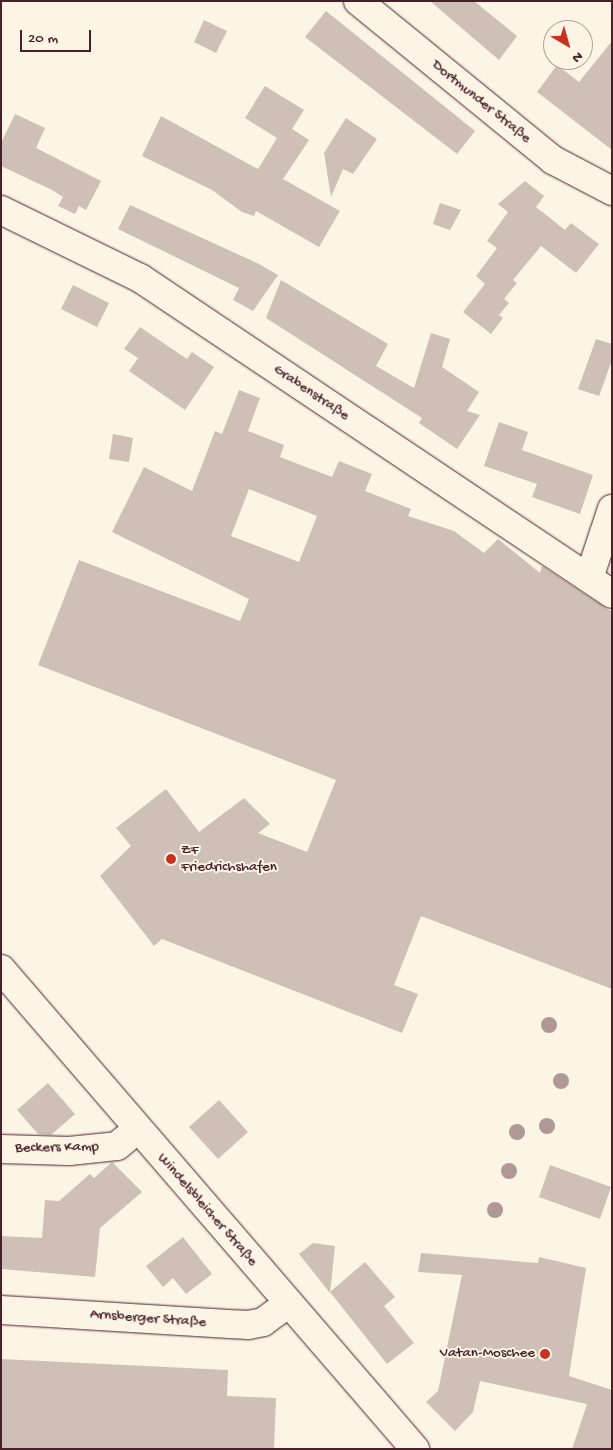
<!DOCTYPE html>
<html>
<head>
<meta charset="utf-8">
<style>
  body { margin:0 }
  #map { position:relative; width:613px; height:1450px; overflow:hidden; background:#fcf5e5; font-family:"Gochi Hand",sans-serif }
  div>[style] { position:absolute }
  .building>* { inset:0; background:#cfc0b7 }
  .roads { filter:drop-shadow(0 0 1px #4a1f2b) drop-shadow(0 0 1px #4a1f2b) }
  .minor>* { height:28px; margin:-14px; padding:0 14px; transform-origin:14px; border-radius:14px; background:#fcf5e5 }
  .trees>* { width:16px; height:16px; margin:-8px; border-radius:50%; background:#af9895 }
  .dots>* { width:14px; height:14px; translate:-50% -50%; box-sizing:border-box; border:2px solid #fcf5e5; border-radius:50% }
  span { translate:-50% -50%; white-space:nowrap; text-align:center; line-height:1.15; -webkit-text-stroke:4px #fcf5e5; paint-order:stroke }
  .street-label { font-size:15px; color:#4a1f2b }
  .poi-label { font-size:15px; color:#4a1f2b }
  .left { translate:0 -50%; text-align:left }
  .right { translate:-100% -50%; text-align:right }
  .frame { position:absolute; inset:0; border:2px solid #4a1f2b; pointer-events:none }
  .north { position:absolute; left:543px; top:20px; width:50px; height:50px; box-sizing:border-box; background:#fcf5e5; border:1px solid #b59f9b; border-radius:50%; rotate:142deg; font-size:14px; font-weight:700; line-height:20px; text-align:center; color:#4a1f2b }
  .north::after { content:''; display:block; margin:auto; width:18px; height:22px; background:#c8321e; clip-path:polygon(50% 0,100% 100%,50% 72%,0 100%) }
  .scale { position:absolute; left:20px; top:30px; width:71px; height:22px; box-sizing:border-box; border:2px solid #4a1f2b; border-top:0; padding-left:6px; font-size:15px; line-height:18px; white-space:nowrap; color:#4a1f2b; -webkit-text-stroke:4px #fcf5e5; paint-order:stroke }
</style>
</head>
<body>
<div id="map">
  <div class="building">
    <i style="clip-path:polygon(430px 1px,474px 1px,517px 36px,499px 60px)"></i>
    <i style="clip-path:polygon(326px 11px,475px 131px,457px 154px,305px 37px)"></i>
    <i style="clip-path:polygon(204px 20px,227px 31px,216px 53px,194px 42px)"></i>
    <i style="clip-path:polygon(612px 41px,612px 150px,537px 92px,557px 65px,579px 82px)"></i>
    <i style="clip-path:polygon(265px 86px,304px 110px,292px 129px,309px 140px,283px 179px,340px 211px,319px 247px,256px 211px,254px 216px,242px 212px,212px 190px,142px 156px,161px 116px,258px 169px,277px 138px,245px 118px)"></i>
    <i style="clip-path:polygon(15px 114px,45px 128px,36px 148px,101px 181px,86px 210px,79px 206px,75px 214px,58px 206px,63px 197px,52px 190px,1px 166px,1px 143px)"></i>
    <i style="clip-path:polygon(346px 118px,377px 139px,353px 174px,343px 169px,331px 197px,324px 153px)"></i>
    <i style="clip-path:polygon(525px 181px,544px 196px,536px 207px,565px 230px,571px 223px,599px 244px,576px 273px,541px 246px,513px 280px,517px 283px,504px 299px,509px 303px,499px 315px,503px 318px,491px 334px,463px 312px,485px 284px,476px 276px,497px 248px,487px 241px,508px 212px,498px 204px)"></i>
    <i style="clip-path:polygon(440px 203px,461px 210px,450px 230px,433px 224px)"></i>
    <i style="clip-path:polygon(130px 205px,257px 263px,278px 275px,253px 311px,233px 300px,239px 288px,118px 229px)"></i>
    <i style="clip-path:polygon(281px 280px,388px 344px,376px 366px,414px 388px,431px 333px,450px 339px,442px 367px,479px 392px,467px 411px,480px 415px,457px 449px,419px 423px,422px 418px,266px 318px)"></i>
    <i style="clip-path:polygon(73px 285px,109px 303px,97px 327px,61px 309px)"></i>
    <i style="clip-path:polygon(140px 327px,187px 359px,192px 352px,214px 367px,185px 410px,129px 371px,138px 358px,124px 349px)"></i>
    <i style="clip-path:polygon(596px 339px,612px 344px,612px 360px,599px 396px,578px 389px)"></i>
    <i style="clip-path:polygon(evenodd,239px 390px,260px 398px,248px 431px,284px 445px,280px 457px,332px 477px,339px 461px,372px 474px,365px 491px,411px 509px,408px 516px,454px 531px,484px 553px,498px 539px,540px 573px,542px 566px,612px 612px,612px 989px,421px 916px,394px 985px,418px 994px,402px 1033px,162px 939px,154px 946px,100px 876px,131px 846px,116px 828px,166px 789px,199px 832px,244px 798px,270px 824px,258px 833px,307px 852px,336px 780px,38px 665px,79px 560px,240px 621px,249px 599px,112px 532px,144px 467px,192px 491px,215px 431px,222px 434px,239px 390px,249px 489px,317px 516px,299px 562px,231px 536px,249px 489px)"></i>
    <i style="clip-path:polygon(499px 422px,528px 432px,522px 450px,593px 475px,580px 514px,532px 497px,537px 484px,484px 466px)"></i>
    <i style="clip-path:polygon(113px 434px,133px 438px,129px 462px,109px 459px)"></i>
    <i style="clip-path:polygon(48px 1083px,75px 1114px,51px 1135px,38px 1134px,17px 1110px)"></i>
    <i style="clip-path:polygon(219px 1100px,248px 1132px,218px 1159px,189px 1127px)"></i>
    <i style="clip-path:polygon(112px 1162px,142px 1192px,100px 1228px,95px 1277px,1px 1269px,1px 1236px,42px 1238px,45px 1200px,59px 1201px,90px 1174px,94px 1178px)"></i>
    <i style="clip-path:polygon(550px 1165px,611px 1187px,600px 1219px,539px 1197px)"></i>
    <i style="clip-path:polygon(183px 1237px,212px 1274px,186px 1294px,173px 1278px,163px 1287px,146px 1266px)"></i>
    <i style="clip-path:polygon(313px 1243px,335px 1246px,330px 1293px,299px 1254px)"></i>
    <i style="clip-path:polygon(421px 1253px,538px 1263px,539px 1257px,586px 1268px,569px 1376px,612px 1390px,612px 1449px,572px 1449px,587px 1404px,480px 1381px,473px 1412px,455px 1431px,426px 1402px,438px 1391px,462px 1275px,418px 1272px)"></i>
    <i style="clip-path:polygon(365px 1262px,395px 1297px,384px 1306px,414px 1343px,387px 1364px,330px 1292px)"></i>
    <i style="clip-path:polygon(1px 1359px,228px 1370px,227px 1396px,276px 1398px,274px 1449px,1px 1449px)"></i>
  </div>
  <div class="roads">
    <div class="minor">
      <i style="left:358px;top:1px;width:252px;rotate:39.2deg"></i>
      <i style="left:553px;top:160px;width:67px;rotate:27.7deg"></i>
      <i style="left:1px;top:210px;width:155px;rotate:26.1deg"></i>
      <i style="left:140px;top:278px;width:568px;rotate:33.8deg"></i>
      <i style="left:589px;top:578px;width:73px;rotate:-71.6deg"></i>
      <i style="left:1px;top:969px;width:634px;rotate:49.22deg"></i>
      <i style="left:1px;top:1149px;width:68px;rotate:1.7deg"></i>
      <i style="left:69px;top:1151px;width:48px;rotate:-5.9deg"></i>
      <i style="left:117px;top:1146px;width:26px;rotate:-39deg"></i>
      <i style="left:1px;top:1310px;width:247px;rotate:3.5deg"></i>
      <i style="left:248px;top:1325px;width:15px;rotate:-11deg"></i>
      <i style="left:263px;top:1322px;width:32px;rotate:-36deg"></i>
    </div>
  </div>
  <div class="trees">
    <i style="left:549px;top:1025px"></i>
    <i style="left:561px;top:1081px"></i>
    <i style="left:547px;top:1126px"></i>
    <i style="left:517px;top:1132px"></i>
    <i style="left:509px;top:1171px"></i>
    <i style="left:495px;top:1210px"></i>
  </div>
  <div class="dots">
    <i style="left:171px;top:859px;background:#c8321e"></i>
    <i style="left:545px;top:1354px;background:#c8321e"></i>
  </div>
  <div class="street-label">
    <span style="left:481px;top:102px;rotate:39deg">Dortmunder Straße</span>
    <span style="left:311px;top:393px;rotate:34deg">Grabenstraße</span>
    <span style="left:57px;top:1148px;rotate:-1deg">Beckers Kamp</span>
    <span style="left:207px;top:1210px;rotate:49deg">Windelsbleicher Straße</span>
    <span style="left:148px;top:1319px;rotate:4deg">Arnsberger Straße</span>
  </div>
  <div class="poi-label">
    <span class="left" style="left:181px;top:859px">ZF<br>Friedrichshafen</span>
    <span class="right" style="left:535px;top:1354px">Vatan-Moschee</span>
  </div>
  <div class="frame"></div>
  <div class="north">N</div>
  <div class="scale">20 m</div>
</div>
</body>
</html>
